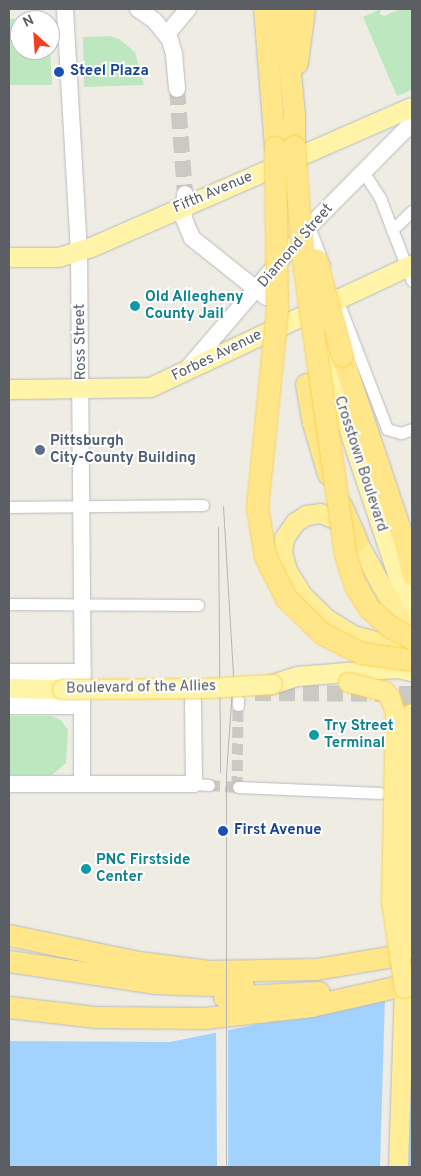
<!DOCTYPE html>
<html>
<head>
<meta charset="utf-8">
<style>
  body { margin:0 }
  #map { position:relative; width:421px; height:1176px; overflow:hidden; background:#efece3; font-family:Overpass,sans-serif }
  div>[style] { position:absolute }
  .green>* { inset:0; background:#bde8bf }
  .water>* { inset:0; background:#a2d3ff }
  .pier>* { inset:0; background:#efece3 }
  .minor-tunnel>* { height:11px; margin-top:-5.5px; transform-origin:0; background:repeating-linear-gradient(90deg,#cac9c3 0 11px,transparent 0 16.5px) }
  .secondary-tunnel>* { height:16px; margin-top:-8px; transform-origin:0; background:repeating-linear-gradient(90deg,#cac9c3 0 16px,transparent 0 24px) }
  .roads { filter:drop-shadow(0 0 1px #b8bbc0) drop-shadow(0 0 1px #b8bbc0) }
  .minor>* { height:11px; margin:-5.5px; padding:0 5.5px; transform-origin:5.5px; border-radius:5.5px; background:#fff }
  .secondary>* { height:16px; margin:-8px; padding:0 8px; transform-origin:8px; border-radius:8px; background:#fff }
  .primary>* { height:19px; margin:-9.5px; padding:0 9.5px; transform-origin:9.5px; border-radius:9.5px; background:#fff4a7 }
  .trunk>* { height:19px; margin:-9.5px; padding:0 9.5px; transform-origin:9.5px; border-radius:9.5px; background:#ffed98 }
  .motorway>* { height:21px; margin:-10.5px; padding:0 10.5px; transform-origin:10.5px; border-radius:10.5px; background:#ffe689 }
  .tram>* { height:1px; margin:-0.5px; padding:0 0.5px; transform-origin:0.5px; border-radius:0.5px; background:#b4b5b5 }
  .bridges { filter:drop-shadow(0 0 1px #fad151) drop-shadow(0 0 1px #fad151) }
  .primary-bridge>* { height:19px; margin:-9.5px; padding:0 9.5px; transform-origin:9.5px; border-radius:9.5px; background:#fff4a7 }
  .trunk-bridge>* { height:19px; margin:-9.5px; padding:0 9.5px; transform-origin:9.5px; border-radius:9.5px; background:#ffed98 }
  .motorway-bridge>* { height:21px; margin:-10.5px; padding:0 10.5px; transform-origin:10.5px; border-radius:10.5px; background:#ffe689 }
  .dots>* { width:14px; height:14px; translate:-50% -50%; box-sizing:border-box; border:2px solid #fff; border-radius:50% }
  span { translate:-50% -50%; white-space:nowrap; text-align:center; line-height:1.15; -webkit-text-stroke:4px #fff; paint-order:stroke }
  .transit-label { font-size:15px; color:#164399; font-weight:700 }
  .left { translate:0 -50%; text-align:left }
  .street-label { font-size:15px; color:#5b5f64 }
  .culture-label { font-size:15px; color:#0d838f; font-weight:700 }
  .service-label { font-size:15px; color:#4e5e75; font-weight:700 }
  .frame { position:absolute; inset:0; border:10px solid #5b5f64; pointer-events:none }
  .north { position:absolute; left:10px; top:10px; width:50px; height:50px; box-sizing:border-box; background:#fff; border:1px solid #bdbfc1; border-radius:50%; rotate:334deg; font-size:14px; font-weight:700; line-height:20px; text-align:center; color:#5b5f64 }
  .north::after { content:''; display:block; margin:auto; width:18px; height:22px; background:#f33d24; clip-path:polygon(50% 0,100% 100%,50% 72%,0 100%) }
</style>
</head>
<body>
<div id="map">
  <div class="green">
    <i style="clip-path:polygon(381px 9px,380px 14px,384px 16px,401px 9px,412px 9px,412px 90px,397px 96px,363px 17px)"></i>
    <i style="clip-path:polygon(15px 18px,14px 25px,20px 30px,20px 50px,50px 50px,52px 85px,9px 85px,9px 19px)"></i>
    <i style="clip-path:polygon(109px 36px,119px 39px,135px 52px,144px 85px,84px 87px,83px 37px)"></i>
    <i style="clip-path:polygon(9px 716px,51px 716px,61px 720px,68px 730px,66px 763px,52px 775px,9px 775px)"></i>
  </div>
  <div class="water">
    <i style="clip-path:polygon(412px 993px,412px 1167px,9px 1167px,9px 1041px,170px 1042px)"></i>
  </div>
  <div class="pier">
    <i style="clip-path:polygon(412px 991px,409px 1167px,380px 1167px,385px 996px)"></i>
    <i style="clip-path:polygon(228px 1029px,228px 1167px,217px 1167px,216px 1031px)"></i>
  </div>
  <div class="minor-tunnel">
    <i style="left:406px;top:722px;width:28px;rotate:-90deg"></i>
    <i style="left:209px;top:785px;width:29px;rotate:4deg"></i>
    <i style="left:237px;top:787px;width:82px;rotate:-89.3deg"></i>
  </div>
  <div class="secondary-tunnel">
    <i style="left:177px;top:89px;width:105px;rotate:85.6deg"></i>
    <i style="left:255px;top:693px;width:157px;rotate:0.4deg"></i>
  </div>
  <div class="roads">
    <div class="minor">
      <i style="left:364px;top:173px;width:30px;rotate:57deg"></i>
      <i style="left:380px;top:198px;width:89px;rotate:68.9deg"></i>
      <i style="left:309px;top:227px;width:41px;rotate:68.5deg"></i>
      <i style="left:392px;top:230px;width:28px;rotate:-44deg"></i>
      <i style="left:335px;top:294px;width:145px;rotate:68.9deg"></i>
      <i style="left:387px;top:429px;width:15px;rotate:16deg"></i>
      <i style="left:401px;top:433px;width:12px;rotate:-20deg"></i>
      <i style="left:9px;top:507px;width:194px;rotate:-0.6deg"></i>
      <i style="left:9px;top:604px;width:189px;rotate:0.3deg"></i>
      <i style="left:238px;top:700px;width:5px;rotate:90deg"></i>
      <i style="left:194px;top:784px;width:15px;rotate:4deg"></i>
      <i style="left:238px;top:787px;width:142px;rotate:2.4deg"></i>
    </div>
    <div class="secondary">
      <i style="left:65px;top:9px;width:242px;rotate:86.7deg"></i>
      <i style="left:79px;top:251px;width:426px;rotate:89.5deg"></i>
      <i style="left:138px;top:9px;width:19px;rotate:35deg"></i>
      <i style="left:154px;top:20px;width:26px;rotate:51deg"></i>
      <i style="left:170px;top:40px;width:15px;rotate:74deg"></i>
      <i style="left:174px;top:54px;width:35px;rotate:85deg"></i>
      <i style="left:167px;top:34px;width:33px;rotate:-50deg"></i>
      <i style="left:185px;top:194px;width:25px;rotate:92deg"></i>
      <i style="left:184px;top:219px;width:21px;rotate:67deg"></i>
      <i style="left:192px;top:238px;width:95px;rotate:38.6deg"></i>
      <i style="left:188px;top:368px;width:186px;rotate:-49.4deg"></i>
      <i style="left:309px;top:227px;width:146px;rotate:-45.3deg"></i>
      <i style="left:9px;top:672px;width:74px"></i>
      <i style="left:9px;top:706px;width:73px"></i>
      <i style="left:9px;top:784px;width:185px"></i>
      <i style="left:194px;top:784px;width:83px;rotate:-90.7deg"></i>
      <i style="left:82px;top:784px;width:85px;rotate:-90deg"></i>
    </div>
    <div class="primary">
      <i style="left:9px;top:257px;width:49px"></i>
      <i style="left:58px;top:257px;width:34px;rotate:-17deg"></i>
      <i style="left:91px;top:247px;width:350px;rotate:-23.6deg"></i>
      <i style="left:321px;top:347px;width:287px;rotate:71.5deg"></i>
      <i style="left:9px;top:389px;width:141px;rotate:-0.8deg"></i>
      <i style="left:150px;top:387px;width:289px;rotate:-25.1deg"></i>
      <i style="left:272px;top:684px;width:26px;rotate:-18deg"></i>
      <i style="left:297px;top:676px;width:99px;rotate:-4.6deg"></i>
      <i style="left:396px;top:668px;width:16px;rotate:11deg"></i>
      <i style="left:9px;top:688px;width:53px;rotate:1.1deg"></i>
    </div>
    <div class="trunk">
      <i style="left:409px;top:650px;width:58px;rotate:-165deg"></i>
      <i style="left:353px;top:635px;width:32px;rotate:-148deg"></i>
      <i style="left:326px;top:618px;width:32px;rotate:-136deg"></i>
      <i style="left:303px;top:596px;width:31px;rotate:-122deg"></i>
      <i style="left:287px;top:570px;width:18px;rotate:-106deg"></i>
      <i style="left:282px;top:553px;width:15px;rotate:-82deg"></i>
      <i style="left:284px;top:538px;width:19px;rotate:-55deg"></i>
      <i style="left:295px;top:522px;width:13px;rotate:-32deg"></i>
      <i style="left:306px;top:515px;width:14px;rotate:-8deg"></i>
      <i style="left:320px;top:513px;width:24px;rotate:22deg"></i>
      <i style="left:342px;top:522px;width:24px;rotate:52deg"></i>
      <i style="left:357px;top:541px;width:114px;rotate:61.2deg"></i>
      <i style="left:398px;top:1167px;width:179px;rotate:-88.1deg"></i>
    </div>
    <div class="motorway">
      <i style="left:264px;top:9px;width:138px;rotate:85.4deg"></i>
      <i style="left:284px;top:9px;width:106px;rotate:84.6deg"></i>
      <i style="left:294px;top:115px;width:31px;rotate:90deg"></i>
      <i style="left:297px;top:63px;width:54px;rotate:-82.6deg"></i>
      <i style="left:342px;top:356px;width:205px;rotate:71.5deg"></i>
      <i style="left:407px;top:550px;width:25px;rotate:78deg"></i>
      <i style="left:306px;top:384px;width:40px;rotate:80deg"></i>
      <i style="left:313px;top:423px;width:53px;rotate:73.6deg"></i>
      <i style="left:341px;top:505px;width:39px;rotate:66deg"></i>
      <i style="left:9px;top:935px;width:132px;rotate:11.8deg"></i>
      <i style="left:138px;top:962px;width:72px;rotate:7.2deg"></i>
      <i style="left:209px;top:971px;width:107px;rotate:-1.1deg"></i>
      <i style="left:316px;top:969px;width:97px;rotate:-9.5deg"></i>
      <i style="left:9px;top:961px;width:147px;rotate:8.6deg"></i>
      <i style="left:154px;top:983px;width:89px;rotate:1.9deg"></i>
      <i style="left:224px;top:997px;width:95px;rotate:-3deg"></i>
      <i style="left:9px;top:1007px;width:88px;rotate:6.6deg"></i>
      <i style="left:96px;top:1017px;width:108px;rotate:0.5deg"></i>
      <i style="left:204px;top:1018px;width:108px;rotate:-6.4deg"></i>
      <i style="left:311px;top:1006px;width:104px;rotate:-12.8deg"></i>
    </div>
  </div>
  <div class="tram">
    <i style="left:223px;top:506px;width:168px;rotate:86.6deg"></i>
    <i style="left:233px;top:674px;width:100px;rotate:94deg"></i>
    <i style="left:226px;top:774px;width:393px;rotate:90deg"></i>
    <i style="left:218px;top:527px;width:245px;rotate:89.5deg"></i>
  </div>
  <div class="bridges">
    <div class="primary-bridge">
      <i style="left:62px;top:689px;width:144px;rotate:-0.4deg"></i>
      <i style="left:206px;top:688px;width:66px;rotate:-3.5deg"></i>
    </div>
    <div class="trunk-bridge">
      <i style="left:348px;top:682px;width:37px;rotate:14deg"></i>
      <i style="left:384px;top:691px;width:8px;rotate:45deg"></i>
      <i style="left:390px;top:697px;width:17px;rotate:73deg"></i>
      <i style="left:395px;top:713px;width:187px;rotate:91.2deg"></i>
      <i style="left:391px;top:900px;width:89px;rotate:81.6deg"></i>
      <i style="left:405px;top:950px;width:237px;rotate:-88.3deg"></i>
    </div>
    <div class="motorway-bridge">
      <i style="left:294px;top:146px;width:108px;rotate:85.8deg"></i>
      <i style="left:302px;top:254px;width:303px;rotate:81.8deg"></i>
      <i style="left:345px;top:554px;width:33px;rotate:72deg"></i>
      <i style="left:355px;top:585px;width:27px;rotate:59deg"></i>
      <i style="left:369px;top:608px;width:25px;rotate:43deg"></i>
      <i style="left:387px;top:625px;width:29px;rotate:29deg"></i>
      <i style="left:275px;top:147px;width:163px;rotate:89.3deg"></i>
      <i style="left:277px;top:310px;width:198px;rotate:95.8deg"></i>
      <i style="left:257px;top:507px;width:50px;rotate:80.7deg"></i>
      <i style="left:265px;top:556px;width:47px;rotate:63.4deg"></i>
      <i style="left:286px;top:598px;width:52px;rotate:44.2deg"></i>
      <i style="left:323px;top:634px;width:42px;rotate:26.6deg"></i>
      <i style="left:361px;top:653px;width:51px;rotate:7.8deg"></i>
      <i style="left:316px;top:261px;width:98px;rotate:74.7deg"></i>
    </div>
  </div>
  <div class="dots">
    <i style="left:59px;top:72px;background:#1a4fb4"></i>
    <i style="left:135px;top:306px;background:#0f9aa8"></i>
    <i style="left:40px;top:450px;background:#5c6f8a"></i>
    <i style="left:314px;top:735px;background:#0f9aa8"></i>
    <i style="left:223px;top:831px;background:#1a4fb4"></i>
    <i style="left:86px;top:869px;background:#0f9aa8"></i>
  </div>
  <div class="transit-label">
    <span class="left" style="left:70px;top:72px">Steel Plaza</span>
    <span class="left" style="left:234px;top:831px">First Avenue</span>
  </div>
  <div class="street-label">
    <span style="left:213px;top:193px;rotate:-23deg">Fifth Avenue</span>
    <span style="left:296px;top:246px;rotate:-49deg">Diamond Street</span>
    <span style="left:81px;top:342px;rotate:-91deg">Ross Street</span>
    <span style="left:217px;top:356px;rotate:-26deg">Forbes Avenue</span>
    <span style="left:360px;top:464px;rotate:72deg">Crosstown Boulevard</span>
    <span style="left:141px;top:688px;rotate:-1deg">Boulevard of the Allies</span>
  </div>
  <div class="culture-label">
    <span class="left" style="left:145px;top:306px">Old Allegheny<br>County Jail</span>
    <span class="left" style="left:324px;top:735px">Try Street<br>Terminal</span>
    <span class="left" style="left:96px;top:869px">PNC Firstside<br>Center</span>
  </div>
  <div class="service-label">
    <span class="left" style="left:50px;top:450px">Pittsburgh<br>City-County Building</span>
  </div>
  <div class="frame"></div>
  <div class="north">N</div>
</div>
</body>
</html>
